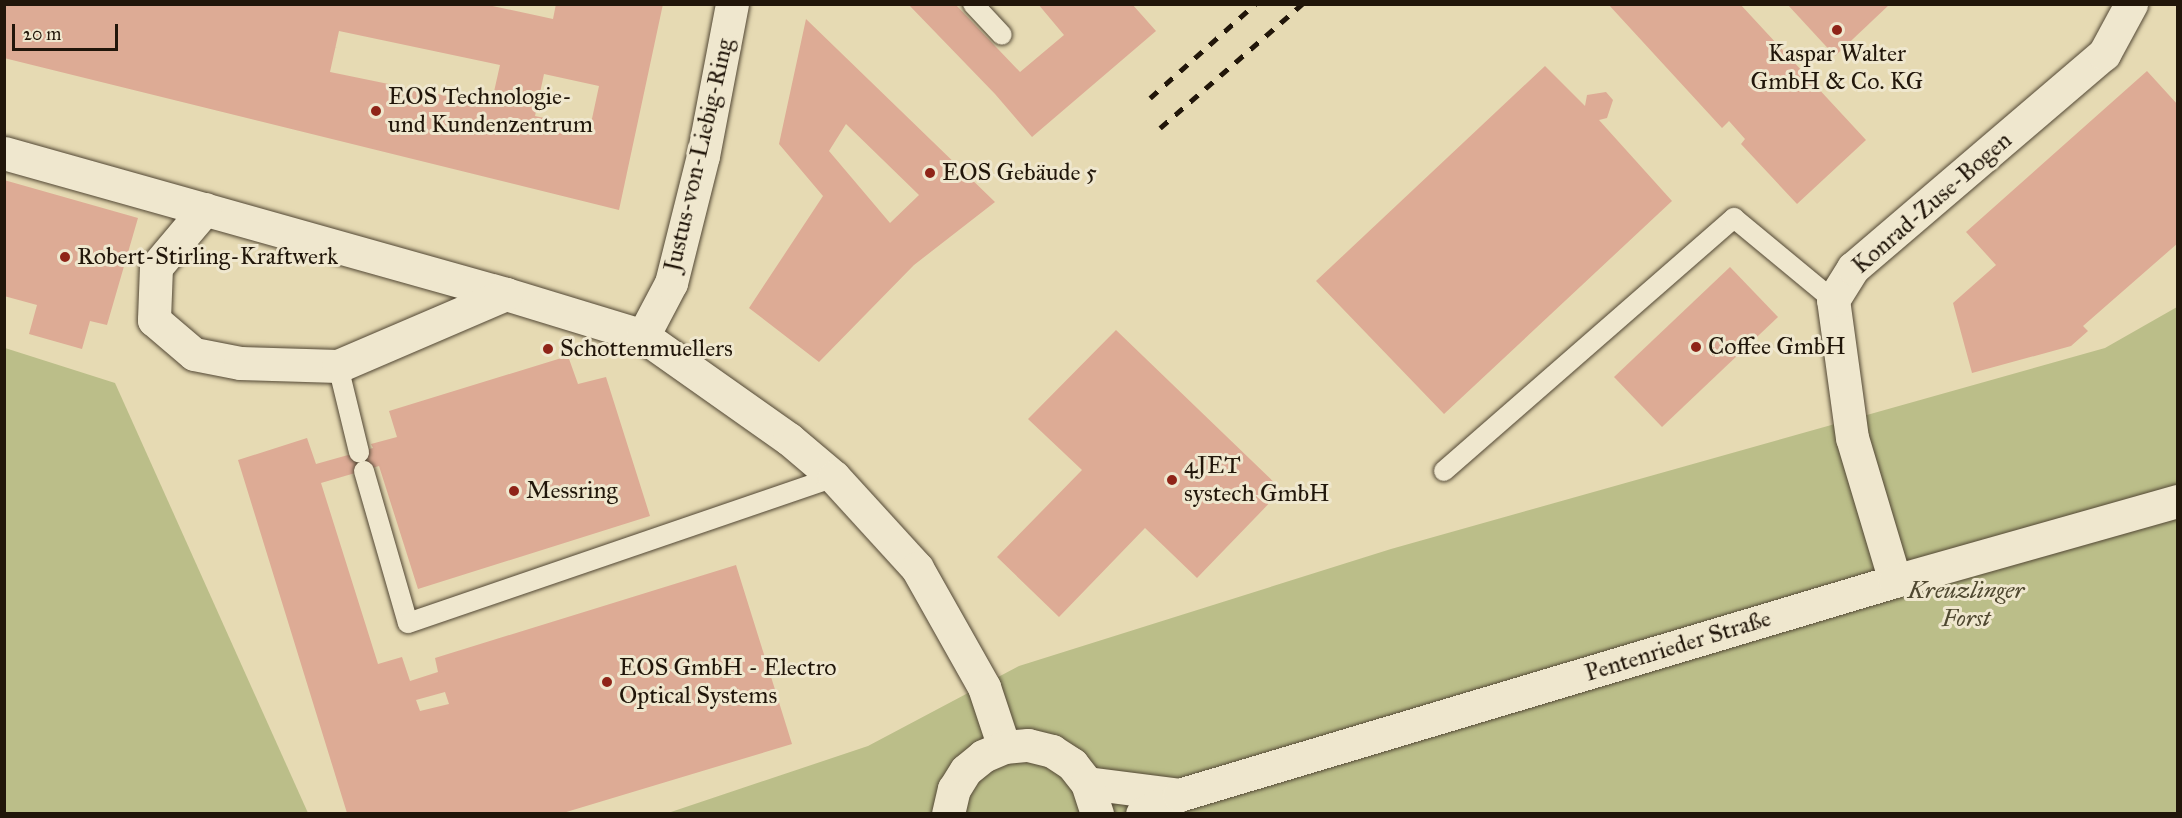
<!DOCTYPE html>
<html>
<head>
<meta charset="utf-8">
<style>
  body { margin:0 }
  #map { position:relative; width:2182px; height:818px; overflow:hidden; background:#e6dab3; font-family:"IM FELL Great Primer",serif }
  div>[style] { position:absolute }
  .green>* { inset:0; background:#bbbe89 }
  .building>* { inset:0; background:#ddab95 }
  .roads { filter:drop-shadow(0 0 2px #524734) drop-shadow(0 0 2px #524734) }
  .lane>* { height:20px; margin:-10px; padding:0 10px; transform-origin:10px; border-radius:10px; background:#efe7ce }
  .street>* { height:33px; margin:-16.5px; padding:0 16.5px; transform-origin:16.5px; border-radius:16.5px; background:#efe7ce }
  .secondary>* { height:33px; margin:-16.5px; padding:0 16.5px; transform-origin:16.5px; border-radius:16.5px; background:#efe7ce }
  .rail>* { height:4.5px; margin-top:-2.25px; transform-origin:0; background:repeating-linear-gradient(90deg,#21160a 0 10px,transparent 0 20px) }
  .dots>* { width:16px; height:16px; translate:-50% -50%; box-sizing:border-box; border:3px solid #efe7ce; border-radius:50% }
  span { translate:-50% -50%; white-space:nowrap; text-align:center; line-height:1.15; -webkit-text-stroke:6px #efe7ce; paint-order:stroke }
  .poi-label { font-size:24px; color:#21160a }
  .left { translate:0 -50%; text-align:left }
  .street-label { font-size:24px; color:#21160a }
  .park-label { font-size:24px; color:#4f4830; font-style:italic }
  .frame { position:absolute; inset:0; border:6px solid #21160a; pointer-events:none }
  .scale { position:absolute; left:12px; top:24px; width:106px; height:27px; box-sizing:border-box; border:3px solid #21160a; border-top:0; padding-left:8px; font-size:18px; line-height:21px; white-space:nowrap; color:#21160a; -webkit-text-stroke:4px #efe7ce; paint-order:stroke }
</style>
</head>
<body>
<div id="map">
  <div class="green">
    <i style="clip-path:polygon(2177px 307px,2177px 813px,665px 814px,868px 746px,1019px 666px,1391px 549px,2105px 348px)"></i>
    <i style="clip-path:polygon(5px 348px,115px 383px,308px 813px,5px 813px)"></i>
  </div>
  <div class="building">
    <i style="clip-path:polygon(evenodd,4px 4px,483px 4px,553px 19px,556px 4px,663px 4px,619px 210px,4px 58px,4px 4px,339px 31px,500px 65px,491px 105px,330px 72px,339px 31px,4px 4px,544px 74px,599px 86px,590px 128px,535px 116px,544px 74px)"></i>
    <i style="clip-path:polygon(908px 4px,955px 4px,1020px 72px,1064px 35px,1038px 4px,1132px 4px,1156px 31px,1032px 137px,995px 94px)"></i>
    <i style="clip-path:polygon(1608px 4px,1740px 4px,1866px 140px,1797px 204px,1741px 144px,1745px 139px,1729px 121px,1722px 128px)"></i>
    <i style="clip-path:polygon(1787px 4px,1890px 4px,1835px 56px)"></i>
    <i style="clip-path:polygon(evenodd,806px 19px,995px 202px,914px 265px,819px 362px,749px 308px,823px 196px,779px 144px,806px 19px,846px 124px,919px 195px,890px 223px,829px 151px,846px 124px)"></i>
    <i style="clip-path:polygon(1545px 66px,1585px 106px,1587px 95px,1606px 92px,1613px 100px,1607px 118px,1599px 120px,1672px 201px,1444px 414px,1316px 281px)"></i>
    <i style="clip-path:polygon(2147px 71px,2178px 105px,2178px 243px,2083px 326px,2088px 331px,2071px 346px,1972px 373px,1953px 303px,1996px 265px,1966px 232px)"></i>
    <i style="clip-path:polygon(4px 180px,138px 218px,107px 325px,90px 321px,82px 349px,29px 334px,37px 305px,4px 296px)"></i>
    <i style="clip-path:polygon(1730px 267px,1778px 317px,1662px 427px,1614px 377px)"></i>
    <i style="clip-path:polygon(1116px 330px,1282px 490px,1197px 578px,1145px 528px,1059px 617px,997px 557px,1082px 470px,1028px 419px)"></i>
    <i style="clip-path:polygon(evenodd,568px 356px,578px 384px,606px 377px,650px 516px,418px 589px,379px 466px,321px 483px,378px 664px,402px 657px,410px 681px,438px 672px,435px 658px,736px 565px,792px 744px,563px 813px,347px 813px,238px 460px,307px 438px,316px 464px,373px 448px,371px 444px,397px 437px,389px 411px,568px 356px,445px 692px,449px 704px,420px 711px,416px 700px,445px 692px)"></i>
  </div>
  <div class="roads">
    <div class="lane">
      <i style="left:973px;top:4px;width:42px;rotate:46.9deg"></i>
      <i style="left:338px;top:366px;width:89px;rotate:76.3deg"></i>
      <i style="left:364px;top:471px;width:158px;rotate:73.9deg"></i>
      <i style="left:408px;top:623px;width:450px;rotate:-18.9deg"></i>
      <i style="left:1444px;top:471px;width:385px;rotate:-41.1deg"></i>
      <i style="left:1734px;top:218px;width:129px;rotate:39.6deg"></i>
    </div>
    <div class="street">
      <i style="left:4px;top:153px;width:521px;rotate:15.69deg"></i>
      <i style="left:506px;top:294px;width:143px;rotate:17deg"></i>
      <i style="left:643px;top:336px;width:179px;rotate:35.2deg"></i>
      <i style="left:789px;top:439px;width:59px;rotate:40.2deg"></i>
      <i style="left:834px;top:477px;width:123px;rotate:47.6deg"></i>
      <i style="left:917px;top:568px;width:137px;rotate:60.6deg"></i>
      <i style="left:984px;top:687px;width:63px;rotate:71.6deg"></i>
      <i style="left:205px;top:209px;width:76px;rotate:130.2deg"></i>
      <i style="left:156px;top:267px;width:53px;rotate:92.2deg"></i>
      <i style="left:154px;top:320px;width:52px;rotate:40.4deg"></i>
      <i style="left:194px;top:354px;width:47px;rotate:11.1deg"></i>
      <i style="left:240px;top:363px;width:98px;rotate:1.8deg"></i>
      <i style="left:338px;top:366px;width:183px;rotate:-23.2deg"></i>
      <i style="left:643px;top:336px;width:60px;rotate:-62.2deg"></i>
      <i style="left:671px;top:283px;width:131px;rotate:-75.9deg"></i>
      <i style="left:703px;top:156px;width:155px;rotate:-79.2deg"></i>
      <i style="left:1895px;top:581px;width:149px;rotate:-106.7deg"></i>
      <i style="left:1852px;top:438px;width:139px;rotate:-97.8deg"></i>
      <i style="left:1833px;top:300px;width:38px;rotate:-58deg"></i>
      <i style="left:1853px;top:268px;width:330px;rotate:-40.5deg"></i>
      <i style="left:2104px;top:54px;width:57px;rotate:-61.6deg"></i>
    </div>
    <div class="secondary">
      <i style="left:1087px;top:783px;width:93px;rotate:7.4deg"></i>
      <i style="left:948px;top:814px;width:26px;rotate:-77deg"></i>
      <i style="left:954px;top:789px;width:22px;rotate:-58deg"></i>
      <i style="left:966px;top:770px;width:22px;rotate:-39deg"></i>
      <i style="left:983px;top:756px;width:23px;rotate:-23deg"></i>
      <i style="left:1004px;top:747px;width:24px;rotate:-5deg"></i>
      <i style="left:1028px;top:745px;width:25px;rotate:14deg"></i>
      <i style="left:1052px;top:751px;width:24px;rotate:33deg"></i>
      <i style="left:1072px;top:764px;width:24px;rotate:52deg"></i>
      <i style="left:1087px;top:783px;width:33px;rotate:72deg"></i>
      <i style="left:1142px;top:814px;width:42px;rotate:-27.2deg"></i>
      <i style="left:1179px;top:795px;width:747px;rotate:-16.64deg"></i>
      <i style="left:1895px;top:581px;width:294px;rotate:-15.8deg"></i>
    </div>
  </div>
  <div class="rail">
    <i style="left:1150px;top:98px;width:141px;rotate:-41.8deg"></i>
    <i style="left:1160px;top:128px;width:189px;rotate:-41.1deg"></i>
  </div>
  <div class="dots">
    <i style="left:1837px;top:30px;background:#8f2418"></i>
    <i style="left:376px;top:111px;background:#8f2418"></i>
    <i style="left:930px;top:173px;background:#8f2418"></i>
    <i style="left:65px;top:257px;background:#8f2418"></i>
    <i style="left:1696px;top:347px;background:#8f2418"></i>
    <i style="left:548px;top:349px;background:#8f2418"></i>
    <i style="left:1172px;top:480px;background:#8f2418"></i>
    <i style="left:514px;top:491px;background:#8f2418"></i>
    <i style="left:607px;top:682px;background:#8f2418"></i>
  </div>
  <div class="poi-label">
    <span style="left:1837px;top:68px">Kaspar Walter<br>GmbH &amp; Co. KG</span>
    <span class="left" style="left:388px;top:111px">EOS Technologie-<br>und Kundenzentrum</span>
    <span class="left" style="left:942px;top:173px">EOS Gebäude 5</span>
    <span class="left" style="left:77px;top:257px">Robert-Stirling-Kraftwerk</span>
    <span class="left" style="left:1708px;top:347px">Coffee GmbH</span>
    <span class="left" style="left:560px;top:349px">Schottenmuellers</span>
    <span class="left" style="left:1184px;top:480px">4JET<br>systech GmbH</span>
    <span class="left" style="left:526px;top:491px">Messring</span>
    <span class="left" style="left:619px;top:682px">EOS GmbH - Electro<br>Optical Systems</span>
  </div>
  <div class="street-label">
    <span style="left:699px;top:155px;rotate:-77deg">Justus-von-Liebig-Ring</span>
    <span style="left:1932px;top:203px;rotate:-41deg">Konrad-Zuse-Bogen</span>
    <span style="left:1678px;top:646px;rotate:-17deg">Pentenrieder Straße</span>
  </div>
  <div class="park-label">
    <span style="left:1966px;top:605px">Kreuzlinger<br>Forst</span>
  </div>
  <div class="frame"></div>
  <div class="scale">20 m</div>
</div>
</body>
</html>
